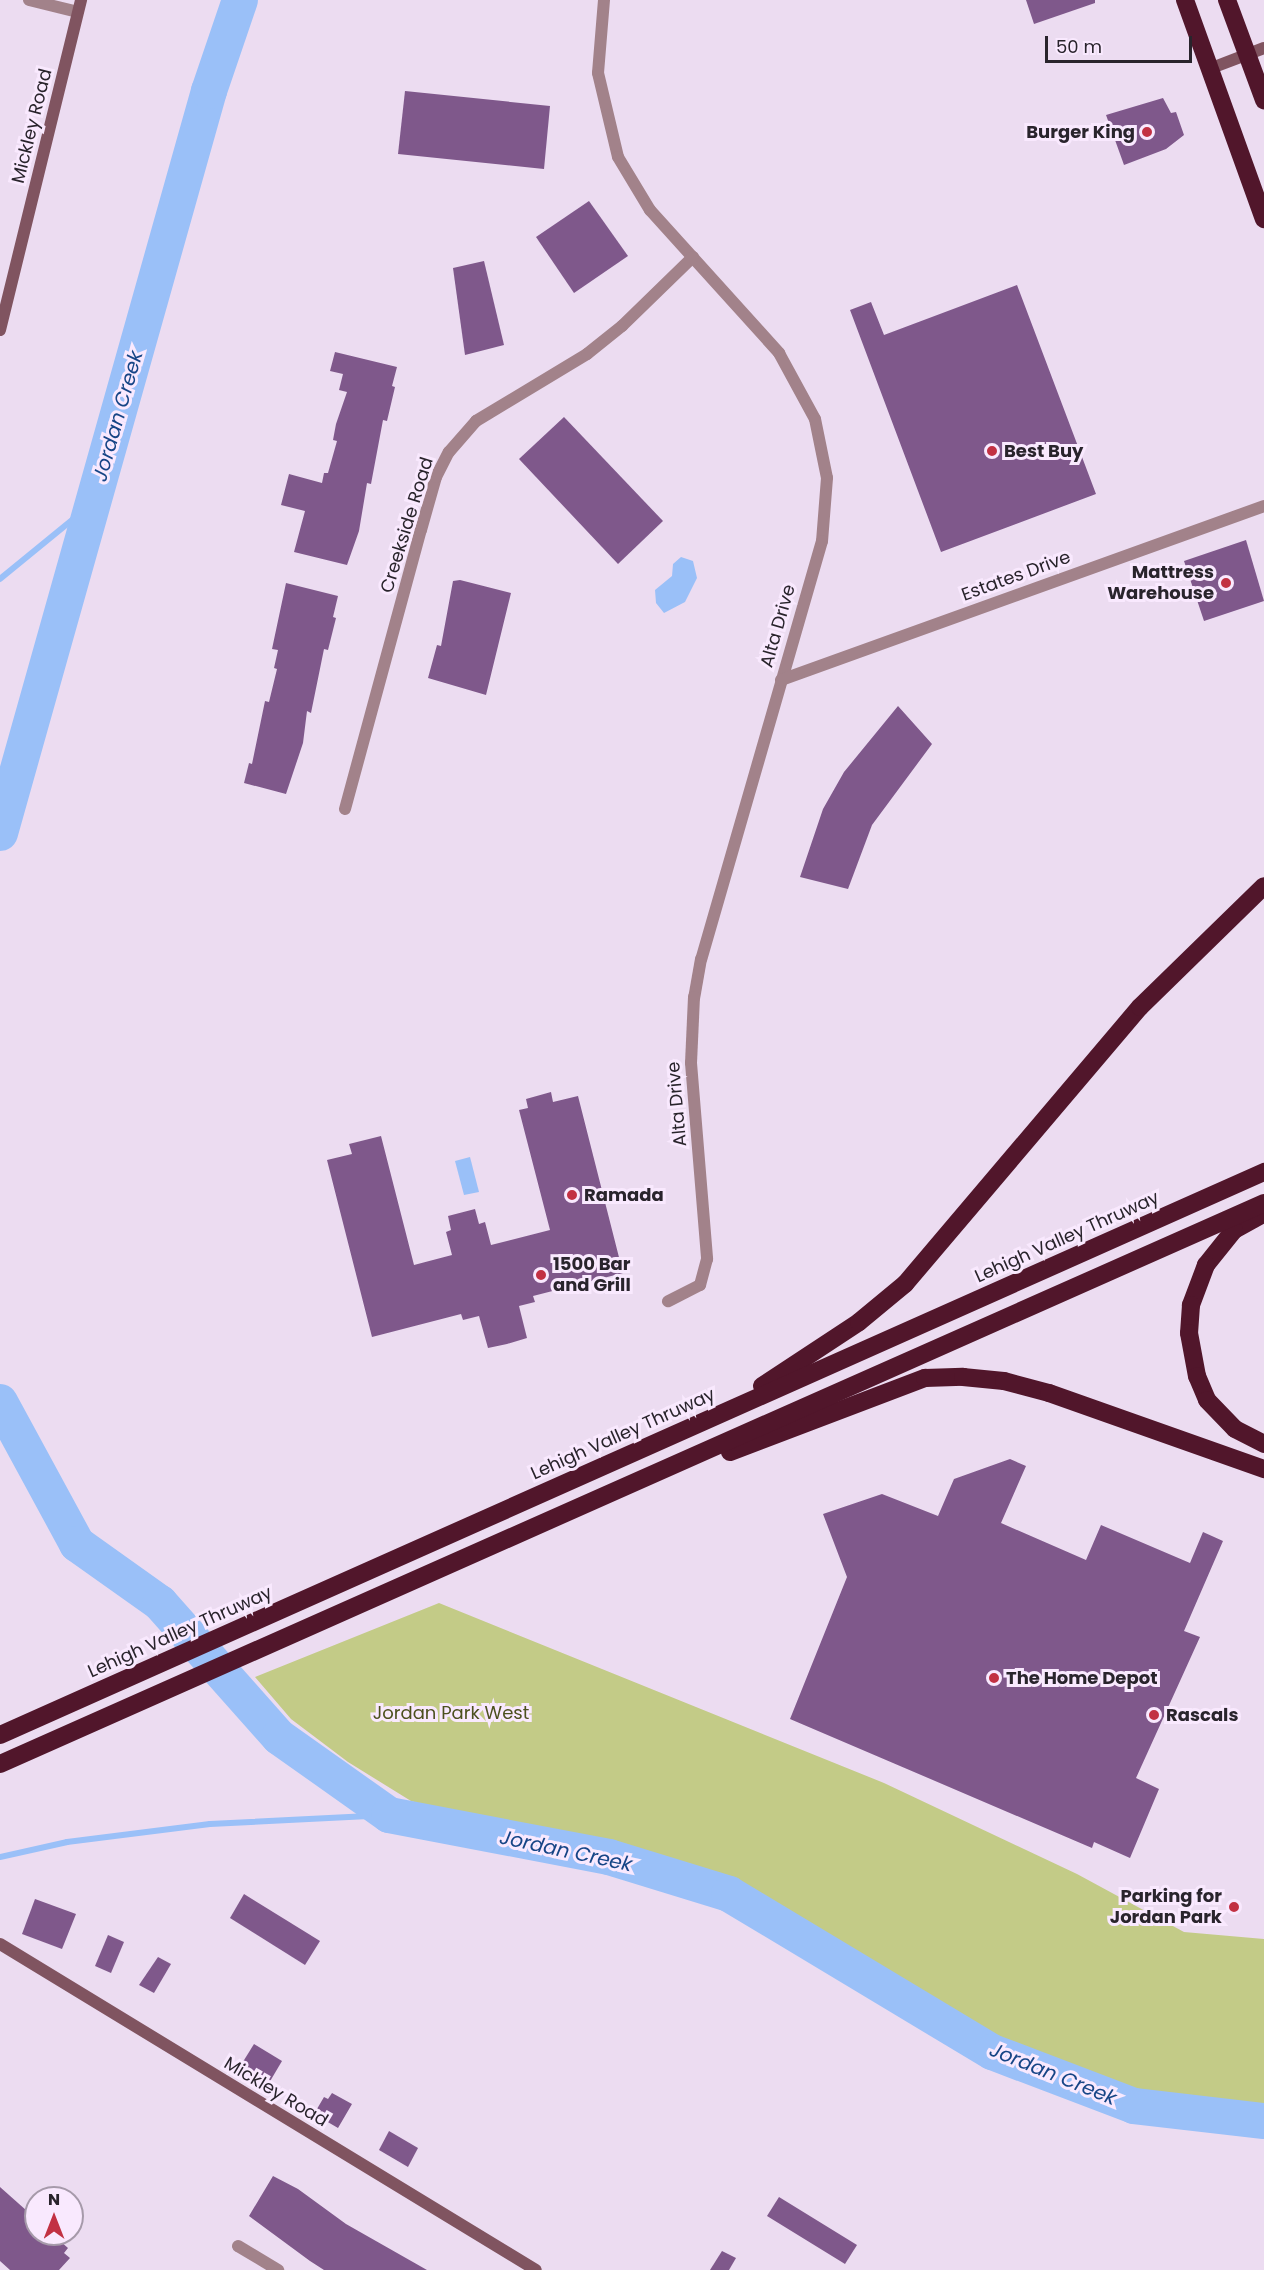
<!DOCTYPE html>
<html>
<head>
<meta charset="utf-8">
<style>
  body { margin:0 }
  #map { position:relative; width:1264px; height:2270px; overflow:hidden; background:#ecdcf1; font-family:Poppins,sans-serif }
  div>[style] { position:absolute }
  .green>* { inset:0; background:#c3cb87 }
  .water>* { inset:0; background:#9ac0f8 }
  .stream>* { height:6px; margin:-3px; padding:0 3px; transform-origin:3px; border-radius:3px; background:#9ac0f8 }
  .river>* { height:36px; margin:-18px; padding:0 18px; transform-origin:18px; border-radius:18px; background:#9ac0f8 }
  .building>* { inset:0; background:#7f588b }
  .street>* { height:12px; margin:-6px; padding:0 6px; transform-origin:6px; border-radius:6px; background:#a2828a }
  .secondary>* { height:12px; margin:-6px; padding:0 6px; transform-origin:6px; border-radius:6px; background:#805460 }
  .highway>* { height:18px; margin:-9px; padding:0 9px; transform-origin:9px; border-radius:9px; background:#51162b }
  .dots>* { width:16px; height:16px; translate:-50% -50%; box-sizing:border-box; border:3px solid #f9e9fe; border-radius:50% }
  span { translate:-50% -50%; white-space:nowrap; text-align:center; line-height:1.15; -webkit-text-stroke:6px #f9e9fe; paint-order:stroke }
  .street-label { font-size:18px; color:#29242c }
  .poi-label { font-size:18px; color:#29242c; font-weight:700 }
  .right { translate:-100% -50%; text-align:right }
  .left { translate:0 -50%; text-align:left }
  .park-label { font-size:18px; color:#4c501e }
  .water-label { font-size:20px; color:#164586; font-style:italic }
  .north { position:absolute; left:24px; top:2186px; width:60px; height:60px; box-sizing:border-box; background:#f9e9fe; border:2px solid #a69aaa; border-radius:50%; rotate:0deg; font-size:16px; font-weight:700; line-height:24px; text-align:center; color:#29242c }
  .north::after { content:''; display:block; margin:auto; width:21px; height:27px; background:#c23143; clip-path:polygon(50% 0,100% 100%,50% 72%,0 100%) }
  .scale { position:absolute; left:1045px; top:36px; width:147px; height:27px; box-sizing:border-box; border:3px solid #29242c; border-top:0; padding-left:8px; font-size:18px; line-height:21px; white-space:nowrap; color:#29242c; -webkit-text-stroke:4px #f9e9fe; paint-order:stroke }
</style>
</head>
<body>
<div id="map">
  <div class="green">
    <i style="clip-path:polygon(439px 1603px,884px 1783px,1077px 1874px,1184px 1932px,1264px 1939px,1264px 2108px,1157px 2096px,1100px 2081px,1025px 2052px,956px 2018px,822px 1935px,737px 1888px,640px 1856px,479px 1822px,411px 1801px,348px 1762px,291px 1719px,255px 1677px)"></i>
  </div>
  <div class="water">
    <i style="clip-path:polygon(681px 557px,693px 561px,697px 578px,685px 602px,664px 613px,656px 603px,655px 590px,672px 576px,673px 564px)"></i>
    <i style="clip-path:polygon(470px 1157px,479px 1192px,464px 1195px,455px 1161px)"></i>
  </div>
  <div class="stream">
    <i style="left:0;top:579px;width:122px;rotate:-39.3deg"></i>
    <i style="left:0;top:1857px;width:69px;rotate:-12.6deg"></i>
    <i style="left:67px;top:1842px;width:144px;rotate:-7.2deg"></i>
    <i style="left:210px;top:1824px;width:179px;rotate:-2.9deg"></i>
  </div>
  <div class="river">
    <i style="left:0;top:833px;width:771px;rotate:-74.27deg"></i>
    <i style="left:209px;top:91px;width:96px;rotate:-71.2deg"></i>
    <i style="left:0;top:1402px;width:162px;rotate:61.5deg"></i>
    <i style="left:77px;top:1544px;width:102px;rotate:35.4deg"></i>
    <i style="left:160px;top:1603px;width:179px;rotate:48.4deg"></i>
    <i style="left:279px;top:1737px;width:135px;rotate:35.3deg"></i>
    <i style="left:389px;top:1815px;width:224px;rotate:10.8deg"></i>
    <i style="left:609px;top:1857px;width:126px;rotate:17.1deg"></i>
    <i style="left:729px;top:1894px;width:307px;rotate:31deg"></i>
    <i style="left:992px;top:2052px;width:152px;rotate:20.8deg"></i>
    <i style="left:1134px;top:2106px;width:131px;rotate:6.6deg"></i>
  </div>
  <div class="building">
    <i style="clip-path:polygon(1026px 0,1095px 0,1095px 3px,1034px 24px)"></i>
    <i style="clip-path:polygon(405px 91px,550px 106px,544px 169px,398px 154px)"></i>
    <i style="clip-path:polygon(1163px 98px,1171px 113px,1176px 112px,1184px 135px,1166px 149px,1124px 165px,1106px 115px)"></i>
    <i style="clip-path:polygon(589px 201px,628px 256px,574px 293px,536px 237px)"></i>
    <i style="clip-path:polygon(484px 261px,504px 345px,465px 355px,453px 268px)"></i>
    <i style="clip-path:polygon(1017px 285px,1096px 494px,941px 552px,850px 310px,871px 302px,884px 335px)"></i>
    <i style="clip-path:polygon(335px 352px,397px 367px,392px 386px,395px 387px,387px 421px,383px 420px,371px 484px,367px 483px,359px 531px,347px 565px,294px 552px,305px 511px,281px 505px,289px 474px,322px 483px,324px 473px,328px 473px,337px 441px,333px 440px,336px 424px,347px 392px,339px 390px,343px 374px,330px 371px)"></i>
    <i style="clip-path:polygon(564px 417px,663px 521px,618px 564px,519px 459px)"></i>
    <i style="clip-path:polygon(1246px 540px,1264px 601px,1204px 621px,1184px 561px)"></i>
    <i style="clip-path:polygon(460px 580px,511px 593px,486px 695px,428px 678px,437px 645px,441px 646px,453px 581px)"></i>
    <i style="clip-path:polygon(286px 583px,338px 596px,333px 617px,336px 618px,328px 650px,324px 649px,311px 713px,307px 711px,303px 743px,286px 794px,244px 783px,249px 763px,252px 764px,265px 701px,269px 702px,277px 669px,274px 668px,278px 650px,272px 649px)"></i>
    <i style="clip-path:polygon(898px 706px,932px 744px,872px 825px,848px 889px,800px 877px,823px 809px,844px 772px)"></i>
    <i style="clip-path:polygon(551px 1092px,553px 1102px,578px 1096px,623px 1273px,533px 1296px,535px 1302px,519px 1306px,527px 1338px,507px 1344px,488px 1348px,479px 1316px,463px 1320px,461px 1314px,372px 1337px,327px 1160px,352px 1154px,349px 1144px,381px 1136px,414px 1265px,452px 1255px,446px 1232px,451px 1230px,448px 1216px,475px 1209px,479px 1224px,485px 1222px,491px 1245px,550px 1230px,519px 1110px,528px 1108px,526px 1099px)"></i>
    <i style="clip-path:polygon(1010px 1459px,1026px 1466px,1001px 1523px,1086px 1560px,1101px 1525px,1190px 1563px,1203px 1532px,1223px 1541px,1184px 1631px,1200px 1637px,1136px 1778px,1159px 1789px,1130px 1858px,1094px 1842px,1092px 1848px,790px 1719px,847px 1577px,823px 1514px,882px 1494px,938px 1516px,954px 1479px)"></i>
    <i style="clip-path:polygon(244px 1894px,320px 1941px,305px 1965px,230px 1918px)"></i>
    <i style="clip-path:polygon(35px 1899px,76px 1914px,62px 1949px,22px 1934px)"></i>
    <i style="clip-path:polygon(108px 1935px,124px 1942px,111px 1973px,95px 1966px)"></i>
    <i style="clip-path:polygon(158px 1957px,171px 1964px,154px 1993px,139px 1985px)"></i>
    <i style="clip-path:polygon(254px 2044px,282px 2061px,269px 2083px,241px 2065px)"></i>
    <i style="clip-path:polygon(332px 2093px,352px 2104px,338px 2128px,314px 2114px,324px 2097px,328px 2099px)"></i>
    <i style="clip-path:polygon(389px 2131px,418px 2148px,408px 2167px,379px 2150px)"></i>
    <i style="clip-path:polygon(273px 2176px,298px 2189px,346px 2224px,427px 2270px,324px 2270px,310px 2261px,249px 2216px)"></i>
    <i style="clip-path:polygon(0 2187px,36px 2219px,36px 2234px,52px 2234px,68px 2248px,64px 2253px,70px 2258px,59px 2270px,10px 2270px,0 2261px)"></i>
    <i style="clip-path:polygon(779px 2197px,857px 2245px,845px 2264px,767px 2216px)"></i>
    <i style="clip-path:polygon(722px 2251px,736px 2258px,729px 2270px,710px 2270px)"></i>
  </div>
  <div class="street">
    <i style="left:29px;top:0;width:50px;rotate:13.8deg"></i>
    <i style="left:604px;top:0;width:73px;rotate:94.7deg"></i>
    <i style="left:598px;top:73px;width:86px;rotate:76.6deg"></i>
    <i style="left:618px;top:157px;width:62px;rotate:58.9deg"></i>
    <i style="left:650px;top:210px;width:193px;rotate:47.9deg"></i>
    <i style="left:779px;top:353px;width:75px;rotate:61.4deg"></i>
    <i style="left:815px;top:419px;width:60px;rotate:78.5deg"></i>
    <i style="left:827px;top:478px;width:63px;rotate:94.5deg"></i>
    <i style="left:822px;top:541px;width:435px;rotate:106.1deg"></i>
    <i style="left:701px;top:959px;width:39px;rotate:100deg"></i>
    <i style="left:694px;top:997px;width:66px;rotate:92.6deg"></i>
    <i style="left:691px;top:1063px;width:197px;rotate:85.3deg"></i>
    <i style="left:707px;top:1259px;width:27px;rotate:105deg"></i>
    <i style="left:700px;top:1285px;width:36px;rotate:153deg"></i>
    <i style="left:781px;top:680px;width:513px;rotate:-19.81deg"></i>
    <i style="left:345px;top:809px;width:289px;rotate:-74.8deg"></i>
    <i style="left:421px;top:530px;width:55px;rotate:-74.2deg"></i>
    <i style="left:436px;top:477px;width:28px;rotate:-63deg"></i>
    <i style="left:449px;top:452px;width:41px;rotate:-48.9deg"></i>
    <i style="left:476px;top:421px;width:130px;rotate:-31.1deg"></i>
    <i style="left:587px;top:354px;width:45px;rotate:-38.7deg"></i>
    <i style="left:622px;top:326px;width:99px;rotate:-44.2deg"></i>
    <i style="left:238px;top:2246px;width:47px;rotate:31deg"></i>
  </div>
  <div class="secondary">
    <i style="left:1209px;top:69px;width:59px;rotate:-20.9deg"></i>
    <i style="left:0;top:330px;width:340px;rotate:-76.2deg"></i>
    <i style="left:0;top:1944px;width:627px;rotate:31.31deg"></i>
  </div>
  <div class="highway">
    <i style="left:1185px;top:0;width:233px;rotate:70.2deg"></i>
    <i style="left:1227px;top:0;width:107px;rotate:69.7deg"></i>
    <i style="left:1261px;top:1215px;width:31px;rotate:151deg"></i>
    <i style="left:1234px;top:1230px;width:45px;rotate:128.7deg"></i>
    <i style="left:1206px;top:1265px;width:43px;rotate:110.6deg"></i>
    <i style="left:1191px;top:1305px;width:28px;rotate:94deg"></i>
    <i style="left:1189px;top:1333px;width:44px;rotate:79.5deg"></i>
    <i style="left:1197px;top:1376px;width:26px;rotate:67deg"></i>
    <i style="left:1207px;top:1400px;width:40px;rotate:46deg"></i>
    <i style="left:1235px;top:1429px;width:33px;rotate:27deg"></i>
    <i style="left:762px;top:1386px;width:116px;rotate:-33.4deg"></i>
    <i style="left:859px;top:1322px;width:60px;rotate:-39.6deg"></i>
    <i style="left:905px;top:1284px;width:363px;rotate:-49.7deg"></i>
    <i style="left:1140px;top:1007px;width:173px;rotate:-44.3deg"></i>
    <i style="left:730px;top:1452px;width:209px;rotate:-20.8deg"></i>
    <i style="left:925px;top:1378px;width:38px;rotate:-2deg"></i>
    <i style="left:963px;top:1377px;width:41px;rotate:5.6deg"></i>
    <i style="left:1004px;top:1381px;width:47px;rotate:14.9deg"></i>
    <i style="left:1049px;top:1393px;width:228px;rotate:19.5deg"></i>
    <i style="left:0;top:1735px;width:1384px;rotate:-24.01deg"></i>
    <i style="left:0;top:1764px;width:1383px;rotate:-23.93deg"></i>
  </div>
  <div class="dots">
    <i style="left:1147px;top:132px;background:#c23143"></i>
    <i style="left:992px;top:451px;background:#c23143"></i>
    <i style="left:1226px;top:583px;background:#c23143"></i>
    <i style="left:572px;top:1195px;background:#c23143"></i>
    <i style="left:541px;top:1275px;background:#c23143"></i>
    <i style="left:994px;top:1678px;background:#c23143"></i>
    <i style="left:1154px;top:1715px;background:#c23143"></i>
    <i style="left:1234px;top:1907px;background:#c23143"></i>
  </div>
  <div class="street-label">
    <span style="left:32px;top:126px;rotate:-76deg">Mickley Road</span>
    <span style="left:407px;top:525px;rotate:-73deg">Creekside Road</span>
    <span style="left:1016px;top:576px;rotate:-20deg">Estates Drive</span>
    <span style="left:778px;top:626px;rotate:-74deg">Alta Drive</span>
    <span style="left:677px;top:1104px;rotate:-95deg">Alta Drive</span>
    <span style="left:1067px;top:1237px;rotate:-24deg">Lehigh Valley Thruway</span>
    <span style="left:623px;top:1434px;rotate:-24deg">Lehigh Valley Thruway</span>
    <span style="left:180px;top:1632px;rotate:-24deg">Lehigh Valley Thruway</span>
    <span style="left:276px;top:2092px;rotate:31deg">Mickley Road</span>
  </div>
  <div class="poi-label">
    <span class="right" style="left:1135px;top:132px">Burger King</span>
    <span class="left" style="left:1004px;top:451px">Best Buy</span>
    <span class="right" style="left:1214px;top:583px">Mattress<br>Warehouse</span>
    <span class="left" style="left:584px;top:1195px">Ramada</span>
    <span class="left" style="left:553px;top:1275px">1500 Bar<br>and Grill</span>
    <span class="left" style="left:1006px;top:1678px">The Home Depot</span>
    <span class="left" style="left:1166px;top:1715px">Rascals</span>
    <span class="right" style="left:1222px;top:1907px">Parking for<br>Jordan Park</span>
  </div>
  <div class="park-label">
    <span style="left:451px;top:1713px">Jordan Park West</span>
  </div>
  <div class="water-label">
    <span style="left:118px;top:416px;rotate:-74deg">Jordan Creek</span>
    <span style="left:566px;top:1851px;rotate:12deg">Jordan Creek</span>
    <span style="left:1053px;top:2074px;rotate:22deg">Jordan Creek</span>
  </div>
  <div class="north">N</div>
  <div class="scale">50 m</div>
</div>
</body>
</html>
